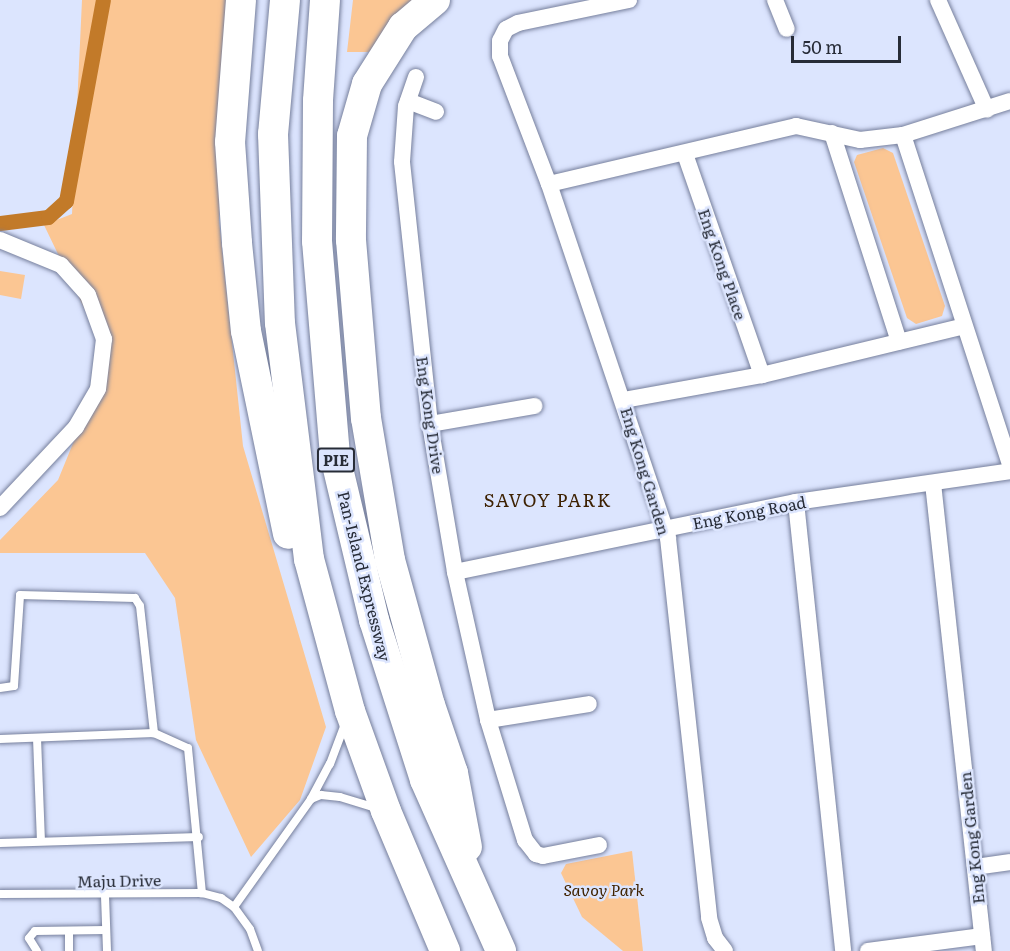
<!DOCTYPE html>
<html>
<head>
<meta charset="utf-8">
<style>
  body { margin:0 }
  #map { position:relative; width:1010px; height:951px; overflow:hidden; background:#dce5fe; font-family:Literata,serif }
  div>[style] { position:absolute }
  .green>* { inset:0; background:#fbc693 }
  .canal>* { height:15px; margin:-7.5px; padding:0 7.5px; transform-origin:7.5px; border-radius:7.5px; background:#c27a29 }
  .roads { filter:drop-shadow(0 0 2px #767f9c) drop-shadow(0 0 2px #767f9c) }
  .lane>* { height:8px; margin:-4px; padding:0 4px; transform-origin:4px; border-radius:4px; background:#fff }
  .street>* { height:16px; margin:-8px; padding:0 8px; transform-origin:8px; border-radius:8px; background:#fff }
  .highway>* { height:30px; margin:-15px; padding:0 15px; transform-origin:15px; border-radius:15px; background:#fff }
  span { translate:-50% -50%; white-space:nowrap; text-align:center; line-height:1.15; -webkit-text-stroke:5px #dce5fe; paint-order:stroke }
  .shield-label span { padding:2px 4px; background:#dce5fe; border:2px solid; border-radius:4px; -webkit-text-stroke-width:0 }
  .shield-label { font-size:15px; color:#272c37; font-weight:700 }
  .street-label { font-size:16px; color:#272c37 }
  .park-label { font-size:16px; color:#402301; font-style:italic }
  .neighbourhood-label { font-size:18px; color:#3e2203; letter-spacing:1.5px }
  .scale { position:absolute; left:791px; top:36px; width:110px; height:27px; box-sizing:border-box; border:3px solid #272c37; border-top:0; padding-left:8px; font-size:18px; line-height:21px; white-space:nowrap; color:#272c37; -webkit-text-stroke:4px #dce5fe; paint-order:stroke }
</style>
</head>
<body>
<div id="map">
  <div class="green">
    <i style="clip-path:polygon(82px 0,232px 0,219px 220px,243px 446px,326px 727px,300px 800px,251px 857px,196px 740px,175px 598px,145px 553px,0 553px,0 540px,58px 480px,108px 358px,44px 225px,72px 214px)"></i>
    <i style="clip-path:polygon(353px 0,418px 0,393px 21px,369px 52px,347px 52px)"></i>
    <i style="clip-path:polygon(883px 148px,893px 153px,945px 306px,942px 316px,916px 324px,907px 318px,854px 162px,857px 155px)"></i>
    <i style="clip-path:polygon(0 271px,25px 275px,21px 299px,0 295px)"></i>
    <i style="clip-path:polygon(632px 851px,643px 951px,623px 951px,582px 917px,561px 873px,566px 864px)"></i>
  </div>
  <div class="canal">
    <i style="left:0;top:223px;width:48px;rotate:-7.1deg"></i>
    <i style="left:48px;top:217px;width:24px;rotate:-42deg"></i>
    <i style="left:66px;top:201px;width:204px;rotate:-79.6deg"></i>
  </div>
  <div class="roads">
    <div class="lane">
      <i style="left:0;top:688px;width:14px;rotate:-8deg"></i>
      <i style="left:14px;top:686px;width:91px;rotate:-86.2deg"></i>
      <i style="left:20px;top:595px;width:115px;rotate:1.5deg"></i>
      <i style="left:135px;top:598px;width:9px;rotate:58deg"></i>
      <i style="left:140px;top:606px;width:128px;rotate:83.7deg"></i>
      <i style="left:37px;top:738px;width:103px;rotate:87.8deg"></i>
      <i style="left:0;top:739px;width:154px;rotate:-2.2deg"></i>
      <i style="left:154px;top:733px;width:37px;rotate:24deg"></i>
      <i style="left:188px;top:748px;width:146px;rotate:84.5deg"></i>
      <i style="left:311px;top:799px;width:11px;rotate:-22deg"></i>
      <i style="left:321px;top:795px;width:19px;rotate:6deg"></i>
      <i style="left:340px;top:797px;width:39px;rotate:17deg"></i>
      <i style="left:0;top:843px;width:199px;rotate:-1.7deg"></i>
      <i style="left:0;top:894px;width:202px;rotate:-0.3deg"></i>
      <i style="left:202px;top:893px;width:20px;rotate:15deg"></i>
      <i style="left:221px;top:898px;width:16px;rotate:35deg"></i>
      <i style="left:234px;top:907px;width:27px;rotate:54deg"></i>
      <i style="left:250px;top:929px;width:23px;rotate:70deg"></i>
      <i style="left:105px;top:896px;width:55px;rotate:87.9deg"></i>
      <i style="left:234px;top:907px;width:133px;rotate:-54.5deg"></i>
      <i style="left:311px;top:799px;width:40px;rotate:-62deg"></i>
      <i style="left:330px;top:764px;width:43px;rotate:-69.4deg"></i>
      <i style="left:69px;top:931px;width:20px;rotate:90deg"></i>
      <i style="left:37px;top:951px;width:15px;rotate:-122deg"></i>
      <i style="left:29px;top:938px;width:9px;rotate:-49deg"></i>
      <i style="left:35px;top:931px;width:71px;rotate:-0.8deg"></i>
    </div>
    <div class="street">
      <i style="left:629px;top:0;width:113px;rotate:168.3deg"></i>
      <i style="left:518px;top:23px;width:13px;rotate:153deg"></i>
      <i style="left:506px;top:29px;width:13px;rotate:117deg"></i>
      <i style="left:500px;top:41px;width:15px;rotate:90deg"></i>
      <i style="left:500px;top:56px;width:137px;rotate:69.1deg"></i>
      <i style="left:549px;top:184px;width:373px;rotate:71.4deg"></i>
      <i style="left:668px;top:538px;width:382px;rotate:83.8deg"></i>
      <i style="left:709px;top:918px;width:21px;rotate:73deg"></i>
      <i style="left:715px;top:938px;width:16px;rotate:52deg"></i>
      <i style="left:775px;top:0;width:31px;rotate:68deg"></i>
      <i style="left:938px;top:0;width:120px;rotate:66deg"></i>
      <i style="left:416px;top:77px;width:31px;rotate:109deg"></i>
      <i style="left:406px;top:106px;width:56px;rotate:94.1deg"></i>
      <i style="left:402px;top:162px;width:263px;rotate:83.9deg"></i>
      <i style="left:430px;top:424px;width:150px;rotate:80.4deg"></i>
      <i style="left:455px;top:572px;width:152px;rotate:77.4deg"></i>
      <i style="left:488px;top:720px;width:126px;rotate:72.9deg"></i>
      <i style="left:525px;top:840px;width:18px;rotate:52deg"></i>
      <i style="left:536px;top:854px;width:7px;rotate:16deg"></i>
      <i style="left:543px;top:856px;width:57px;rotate:-11.1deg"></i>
      <i style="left:408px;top:101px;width:30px;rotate:21deg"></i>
      <i style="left:832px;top:133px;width:219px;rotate:72.2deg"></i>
      <i style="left:903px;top:135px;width:346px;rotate:72deg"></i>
      <i style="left:685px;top:154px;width:234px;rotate:70.8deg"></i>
      <i style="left:549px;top:184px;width:254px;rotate:-13.2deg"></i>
      <i style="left:796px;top:126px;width:66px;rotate:12.3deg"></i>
      <i style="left:860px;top:140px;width:43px;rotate:-6.6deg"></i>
      <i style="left:903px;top:135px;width:112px;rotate:-17.6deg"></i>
      <i style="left:0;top:240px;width:66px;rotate:22.3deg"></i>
      <i style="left:61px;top:265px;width:40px;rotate:48deg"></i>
      <i style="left:88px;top:295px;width:47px;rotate:70deg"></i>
      <i style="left:104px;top:339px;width:50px;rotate:96.8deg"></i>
      <i style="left:98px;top:389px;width:44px;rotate:120.1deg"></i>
      <i style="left:76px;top:427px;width:111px;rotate:133.2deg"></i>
      <i style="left:624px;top:400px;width:140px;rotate:-10.3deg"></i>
      <i style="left:762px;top:375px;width:208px;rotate:-13.6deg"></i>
      <i style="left:430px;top:424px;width:106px;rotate:-9.8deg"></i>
      <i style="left:933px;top:483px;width:471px;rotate:83.8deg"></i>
      <i style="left:796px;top:502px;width:451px;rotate:84deg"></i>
      <i style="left:455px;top:572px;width:348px;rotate:-11.6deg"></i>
      <i style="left:796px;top:502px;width:216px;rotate:-8.2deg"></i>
      <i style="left:488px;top:720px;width:102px;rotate:-9deg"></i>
      <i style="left:975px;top:867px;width:35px;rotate:-8deg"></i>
      <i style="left:868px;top:951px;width:115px;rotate:-7.5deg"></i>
    </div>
    <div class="highway">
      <i style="left:241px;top:0;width:142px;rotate:94.4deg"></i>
      <i style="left:230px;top:142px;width:101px;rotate:86deg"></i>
      <i style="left:237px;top:243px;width:88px;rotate:84.2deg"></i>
      <i style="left:246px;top:331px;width:207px;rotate:78.3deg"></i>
      <i style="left:285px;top:0;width:135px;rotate:95.1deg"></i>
      <i style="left:273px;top:134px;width:189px;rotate:87.9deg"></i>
      <i style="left:280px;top:323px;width:238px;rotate:83deg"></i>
      <i style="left:309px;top:559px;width:157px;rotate:74.9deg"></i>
      <i style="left:350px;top:711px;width:106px;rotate:70.2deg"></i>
      <i style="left:386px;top:811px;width:152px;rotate:67.1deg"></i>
      <i style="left:325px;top:0;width:101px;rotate:94deg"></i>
      <i style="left:318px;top:101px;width:140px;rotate:90.4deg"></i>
      <i style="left:317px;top:241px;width:216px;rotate:85.2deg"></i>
      <i style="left:335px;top:456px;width:169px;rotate:76.6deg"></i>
      <i style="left:374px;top:620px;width:168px;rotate:72.3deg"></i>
      <i style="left:425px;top:780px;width:187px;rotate:66deg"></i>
      <i style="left:435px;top:0;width:42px;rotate:139.8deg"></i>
      <i style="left:403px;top:27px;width:67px;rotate:122.3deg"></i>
      <i style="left:367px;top:84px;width:54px;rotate:106.1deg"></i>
      <i style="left:352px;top:136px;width:104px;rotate:90.6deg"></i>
      <i style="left:351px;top:240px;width:179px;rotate:85.2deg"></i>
      <i style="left:366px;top:418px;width:144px;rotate:80.4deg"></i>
      <i style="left:390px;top:560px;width:150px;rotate:74.6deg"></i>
      <i style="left:430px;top:705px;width:72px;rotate:71.3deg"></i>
      <i style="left:453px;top:773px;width:75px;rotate:79.3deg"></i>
    </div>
  </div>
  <div class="shield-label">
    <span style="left:336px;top:460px">PIE</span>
  </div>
  <div class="street-label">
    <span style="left:723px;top:264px;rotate:71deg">Eng Kong Place</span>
    <span style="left:431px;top:415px;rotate:82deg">Eng Kong Drive</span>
    <span style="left:646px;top:471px;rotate:73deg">Eng Kong Garden</span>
    <span style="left:749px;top:512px;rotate:-11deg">Eng Kong Road</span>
    <span style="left:365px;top:576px;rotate:76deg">Pan-Island Expressway</span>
    <span style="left:971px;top:838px;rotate:-96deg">Eng Kong Garden</span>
    <span style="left:119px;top:880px;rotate:-1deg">Maju Drive</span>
  </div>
  <div class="park-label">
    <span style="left:604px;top:889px">Savoy Park</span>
  </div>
  <div class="neighbourhood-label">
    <span style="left:548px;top:500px">SAVOY PARK</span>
  </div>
  <div class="scale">50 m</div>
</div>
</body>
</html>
